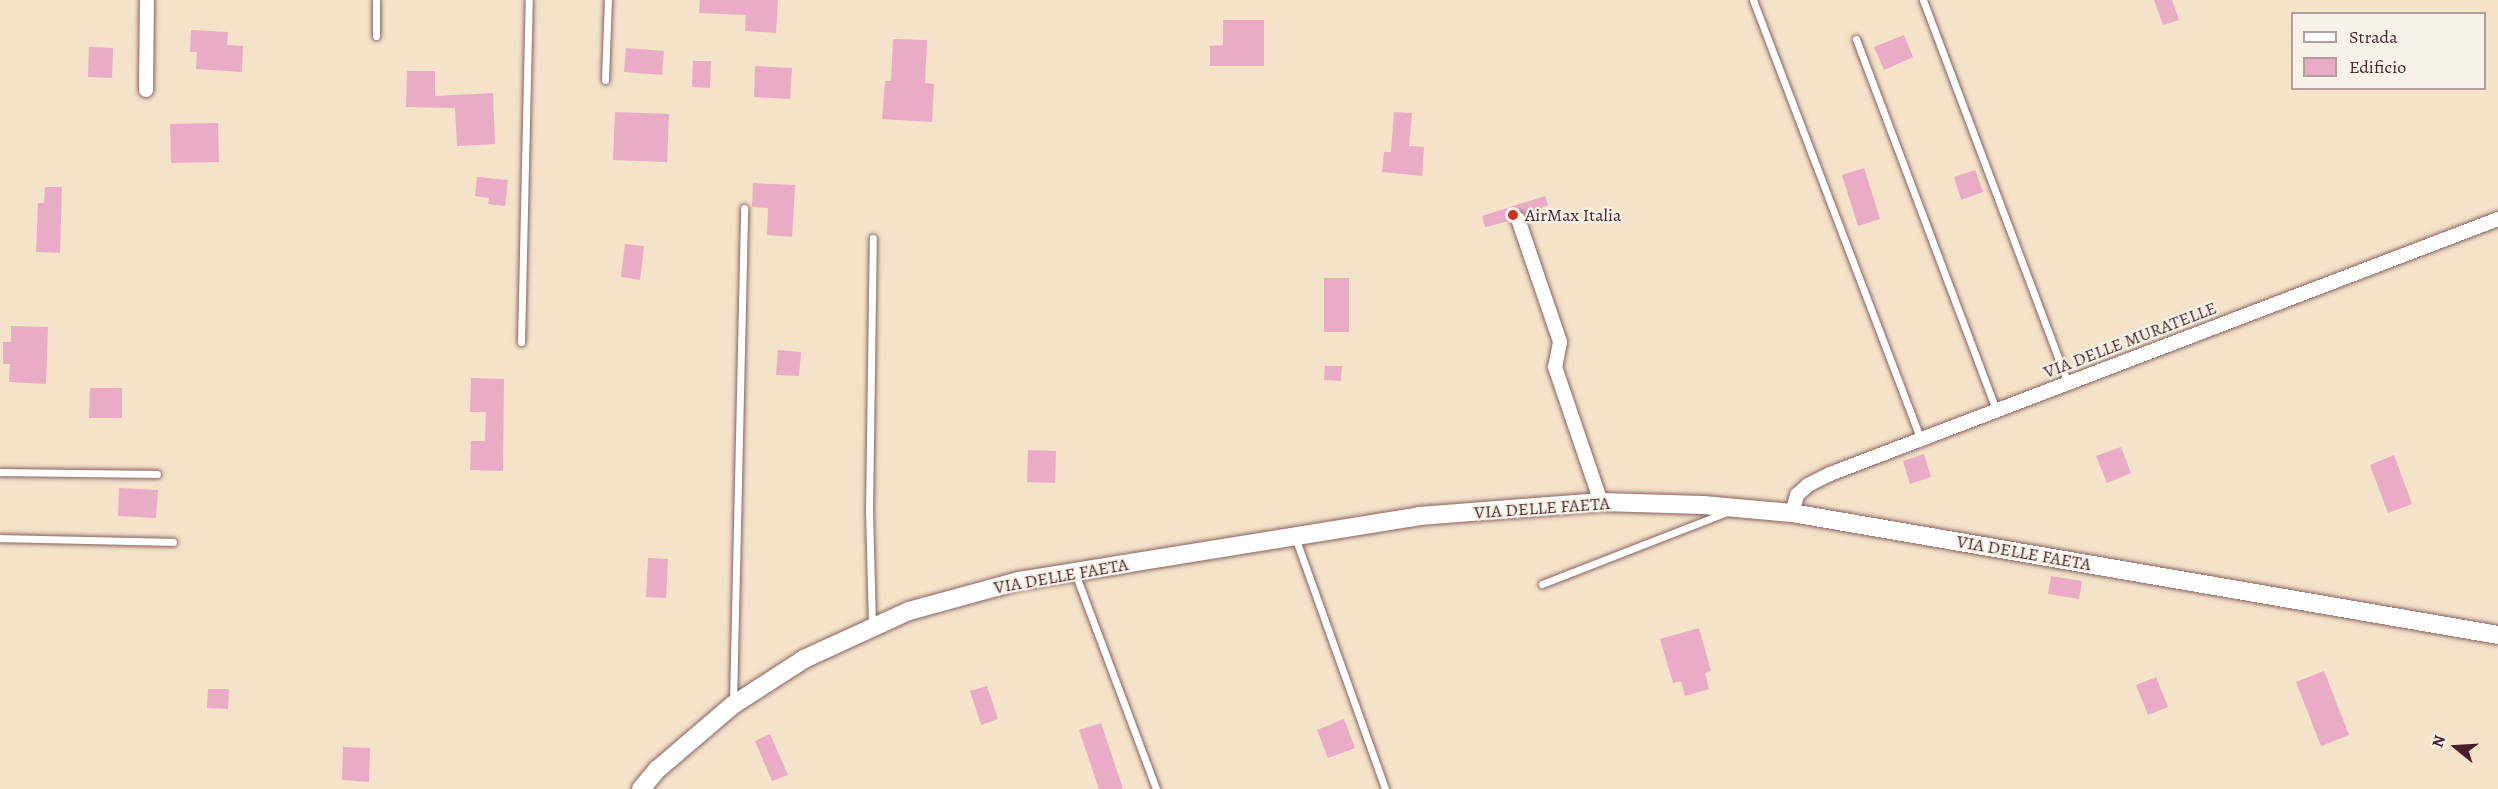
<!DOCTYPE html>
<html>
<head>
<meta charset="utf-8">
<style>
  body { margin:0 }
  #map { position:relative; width:2498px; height:789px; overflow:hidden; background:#f4e2c9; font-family:Alegreya,serif }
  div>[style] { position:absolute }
  .building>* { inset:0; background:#eaabc7 }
  .roads { filter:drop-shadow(0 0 2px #866362) drop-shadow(0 0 2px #866362) }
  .service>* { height:7px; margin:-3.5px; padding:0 3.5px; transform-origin:3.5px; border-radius:3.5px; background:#fff }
  .minor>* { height:14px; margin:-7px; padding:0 7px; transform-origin:7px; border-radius:7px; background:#fff }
  .tertiary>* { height:18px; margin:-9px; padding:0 9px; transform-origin:9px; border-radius:9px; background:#fff }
  .dots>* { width:16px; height:16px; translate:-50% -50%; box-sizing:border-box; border:3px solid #f7f3e8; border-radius:50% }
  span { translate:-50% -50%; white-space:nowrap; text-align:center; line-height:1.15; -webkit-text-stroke:4.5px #f7f3e8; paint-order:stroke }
  .poi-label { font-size:18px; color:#4a1f2b }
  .left { translate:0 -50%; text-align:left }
  .street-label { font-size:18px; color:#4a1f2b }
  .legend { position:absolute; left:2291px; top:12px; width:195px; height:78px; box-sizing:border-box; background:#f7f3e8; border:2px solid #b29e9c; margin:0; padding:8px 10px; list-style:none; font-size:18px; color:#4a1f2b }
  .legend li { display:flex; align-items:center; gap:12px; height:30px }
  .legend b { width:30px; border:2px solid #b29e9c }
  .north { position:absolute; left:2426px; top:717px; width:60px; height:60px; -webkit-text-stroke:4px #f7f3e8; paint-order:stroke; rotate:288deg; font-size:16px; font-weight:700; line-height:24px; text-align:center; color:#4a1f2b }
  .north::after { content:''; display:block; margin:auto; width:21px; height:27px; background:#4a1f2b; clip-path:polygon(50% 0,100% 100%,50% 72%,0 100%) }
</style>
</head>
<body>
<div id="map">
  <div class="building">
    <i style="clip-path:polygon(700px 0,778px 0,776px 33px,745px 31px,746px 15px,699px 13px)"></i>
    <i style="clip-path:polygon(2154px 0,2172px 0,2179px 20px,2163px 25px)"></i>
    <i style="clip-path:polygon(1223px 20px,1264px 20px,1264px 66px,1210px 66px,1210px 46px,1223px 45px)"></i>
    <i style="clip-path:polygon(191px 30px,228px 32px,227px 45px,243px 46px,242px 72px,196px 69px,197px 52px,190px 52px)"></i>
    <i style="clip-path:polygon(1904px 35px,1913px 57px,1884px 70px,1874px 47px)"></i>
    <i style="clip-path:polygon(893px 39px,927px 40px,925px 83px,934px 84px,932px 122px,882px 119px,885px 81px,891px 81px)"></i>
    <i style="clip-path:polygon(89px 47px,113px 48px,112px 78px,88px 77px)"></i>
    <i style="clip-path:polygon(626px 48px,664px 51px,662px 75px,624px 72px)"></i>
    <i style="clip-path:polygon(693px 61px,711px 61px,710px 88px,692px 87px)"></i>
    <i style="clip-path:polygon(755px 66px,792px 68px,790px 99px,754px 97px)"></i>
    <i style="clip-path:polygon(407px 71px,435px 71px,435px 96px,493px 93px,495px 144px,457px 146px,455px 108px,406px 107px)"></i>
    <i style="clip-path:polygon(615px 112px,669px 114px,667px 162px,613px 160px)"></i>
    <i style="clip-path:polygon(1394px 112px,1412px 113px,1409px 146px,1424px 147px,1422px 176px,1382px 172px,1384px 152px,1391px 152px)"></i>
    <i style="clip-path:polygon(218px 123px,219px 162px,171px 163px,170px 124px)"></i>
    <i style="clip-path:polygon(1864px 168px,1880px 219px,1858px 226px,1842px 175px)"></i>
    <i style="clip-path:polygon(1975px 170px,1983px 192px,1961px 200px,1954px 177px)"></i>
    <i style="clip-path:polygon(477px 177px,508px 180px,505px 206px,488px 204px,489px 198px,475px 196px)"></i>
    <i style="clip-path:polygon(753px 183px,795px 185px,792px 237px,767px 235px,768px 208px,752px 207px)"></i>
    <i style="clip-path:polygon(45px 187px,62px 187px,60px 253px,36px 252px,38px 203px,44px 203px)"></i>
    <i style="clip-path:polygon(1545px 196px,1548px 205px,1526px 215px,1516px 210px,1509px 221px,1485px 227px,1482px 216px)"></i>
    <i style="clip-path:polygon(625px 244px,644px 246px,640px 280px,621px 277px)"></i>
    <i style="clip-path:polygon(1324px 278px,1349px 278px,1349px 332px,1324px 332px)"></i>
    <i style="clip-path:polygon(11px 326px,48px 327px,46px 384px,9px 382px,10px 364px,3px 364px,3px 342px,11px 342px)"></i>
    <i style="clip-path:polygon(778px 350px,801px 352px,799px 376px,776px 375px)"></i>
    <i style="clip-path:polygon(1325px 366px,1342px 366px,1341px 381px,1324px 380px)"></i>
    <i style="clip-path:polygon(471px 378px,504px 379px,503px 471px,470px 470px,471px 441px,485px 441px,486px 412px,470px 412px)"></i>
    <i style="clip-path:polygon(90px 388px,122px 388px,122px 418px,89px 418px)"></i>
    <i style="clip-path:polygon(2121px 447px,2131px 473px,2107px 483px,2096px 456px)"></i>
    <i style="clip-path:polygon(1028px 450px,1056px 451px,1055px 483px,1027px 482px)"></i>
    <i style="clip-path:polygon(1924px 454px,1931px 477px,1910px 484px,1903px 461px)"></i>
    <i style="clip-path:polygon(2394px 455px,2412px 504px,2388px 513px,2370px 465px)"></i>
    <i style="clip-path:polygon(119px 488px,158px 490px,156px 518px,118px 516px)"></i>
    <i style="clip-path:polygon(648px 558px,668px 559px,666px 598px,646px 597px)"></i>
    <i style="clip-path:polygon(2051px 576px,2082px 581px,2079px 599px,2048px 594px)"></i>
    <i style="clip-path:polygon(1699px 628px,1711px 671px,1705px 673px,1709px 689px,1685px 696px,1681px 681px,1673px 683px,1660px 639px)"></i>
    <i style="clip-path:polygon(2324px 671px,2349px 735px,2321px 746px,2296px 682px)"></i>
    <i style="clip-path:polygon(2156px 677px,2168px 707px,2148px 715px,2136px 685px)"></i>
    <i style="clip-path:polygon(987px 686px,998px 719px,981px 725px,970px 691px)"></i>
    <i style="clip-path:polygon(208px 689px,229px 689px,228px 709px,207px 708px)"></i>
    <i style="clip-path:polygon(1344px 719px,1355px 748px,1328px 758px,1317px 730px)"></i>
    <i style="clip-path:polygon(1101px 723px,1123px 789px,1099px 789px,1079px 730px)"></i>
    <i style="clip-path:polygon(770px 734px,788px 775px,772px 781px,755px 741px)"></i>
    <i style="clip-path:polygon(343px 747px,370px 748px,369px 782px,342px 780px)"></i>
  </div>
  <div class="roads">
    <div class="service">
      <i style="left:1753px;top:0;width:472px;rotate:69.1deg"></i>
      <i style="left:1923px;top:0;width:410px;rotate:69.3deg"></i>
      <i style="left:376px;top:36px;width:36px;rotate:-90deg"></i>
      <i style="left:1856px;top:39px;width:396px;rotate:69.3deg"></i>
      <i style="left:605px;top:80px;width:80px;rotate:-87.9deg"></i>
      <i style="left:521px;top:342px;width:342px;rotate:-88.7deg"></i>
      <i style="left:0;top:472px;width:157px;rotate:0.7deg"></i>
      <i style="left:1295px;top:537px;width:268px;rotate:70.3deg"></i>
      <i style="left:0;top:538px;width:173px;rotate:1.3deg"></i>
      <i style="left:1075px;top:573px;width:231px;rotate:69.4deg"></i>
      <i style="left:1542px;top:584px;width:195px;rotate:-21.3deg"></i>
      <i style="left:872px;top:625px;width:113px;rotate:-91.5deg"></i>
      <i style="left:869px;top:512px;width:274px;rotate:-89.2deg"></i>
      <i style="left:733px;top:702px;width:494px;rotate:-88.7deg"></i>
    </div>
    <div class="minor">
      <i style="left:146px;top:90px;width:90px;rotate:-89.4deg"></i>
      <i style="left:1518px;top:219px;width:130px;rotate:71.1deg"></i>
      <i style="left:1560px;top:342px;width:25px;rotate:101deg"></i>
      <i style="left:1555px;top:367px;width:143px;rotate:71.2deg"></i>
      <i style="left:1792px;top:513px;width:19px;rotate:-74deg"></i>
      <i style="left:1797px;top:495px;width:15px;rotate:-42deg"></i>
      <i style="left:1808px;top:485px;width:25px;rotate:-27deg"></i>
      <i style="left:1830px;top:474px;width:715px;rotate:-20.89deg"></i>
    </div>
    <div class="tertiary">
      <i style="left:641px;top:789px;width:26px;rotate:-50deg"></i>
      <i style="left:658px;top:769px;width:99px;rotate:-40.5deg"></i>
      <i style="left:733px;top:705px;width:85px;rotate:-32.9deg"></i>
      <i style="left:804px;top:659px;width:115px;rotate:-24.6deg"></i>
      <i style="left:909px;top:611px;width:114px;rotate:-15.3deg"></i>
      <i style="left:1019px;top:581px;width:405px;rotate:-9.2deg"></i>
      <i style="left:1419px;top:516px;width:183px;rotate:-4.4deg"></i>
      <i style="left:1601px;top:502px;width:102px;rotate:1.7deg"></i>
      <i style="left:1703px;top:505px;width:89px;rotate:5.1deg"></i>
      <i style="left:1792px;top:513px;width:716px;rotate:9.8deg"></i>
    </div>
  </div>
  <div class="dots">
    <i style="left:1513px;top:215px;background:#c8321e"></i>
  </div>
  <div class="poi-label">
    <span class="left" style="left:1525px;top:215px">AirMax Italia</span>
  </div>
  <div class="street-label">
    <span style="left:2130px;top:340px;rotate:-21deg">VIA DELLE MURATELLE</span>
    <span style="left:1542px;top:508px;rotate:-4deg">VIA DELLE FAETA</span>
    <span style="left:2024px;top:553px;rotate:10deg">VIA DELLE FAETA</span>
    <span style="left:1061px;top:576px;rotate:-10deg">VIA DELLE FAETA</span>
  </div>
  <ul class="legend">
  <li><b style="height:8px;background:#fff"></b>Strada</li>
  <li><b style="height:16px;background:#eaabc7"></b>Edificio</li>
  </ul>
  <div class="north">N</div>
</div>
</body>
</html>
